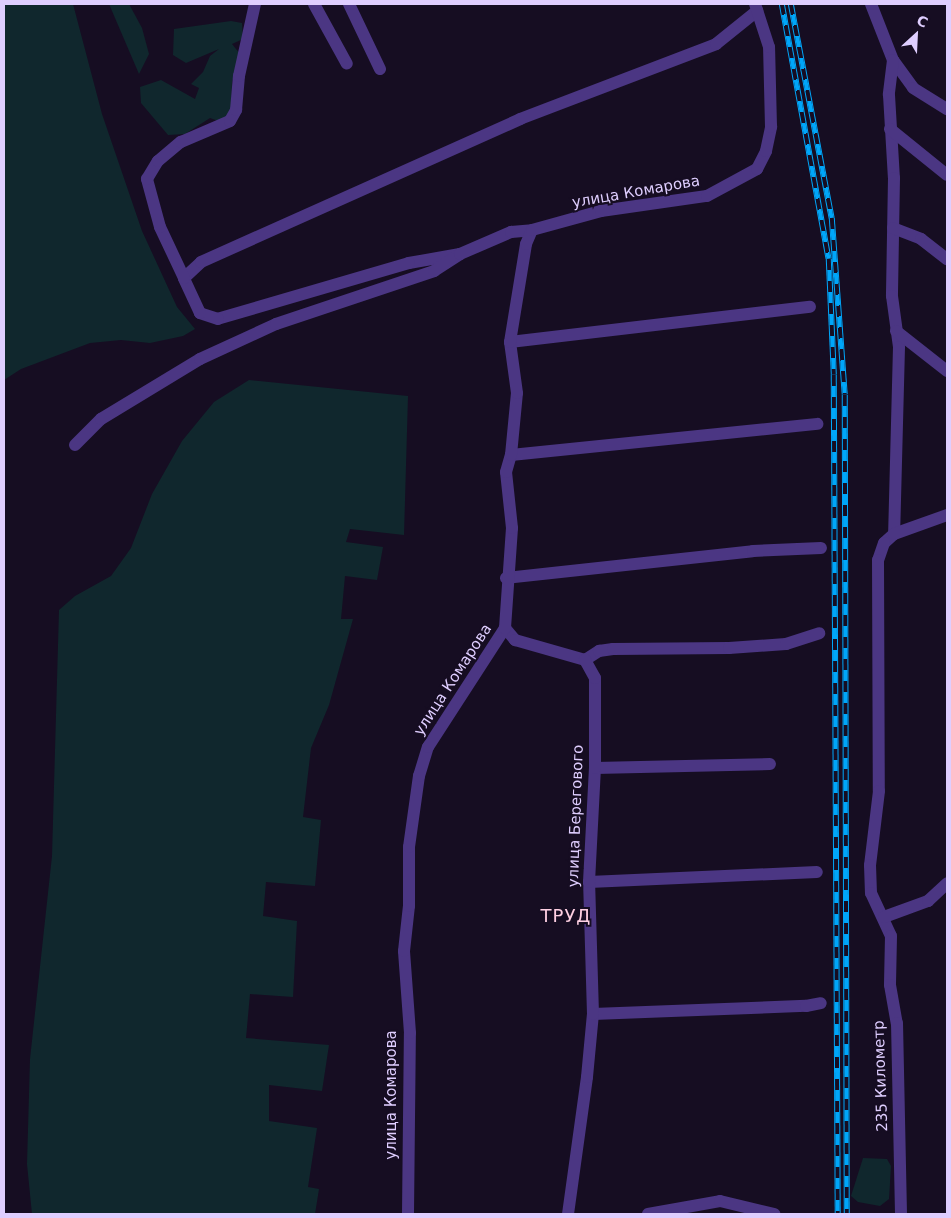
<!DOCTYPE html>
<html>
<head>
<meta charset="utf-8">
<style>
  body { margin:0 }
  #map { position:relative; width:951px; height:1218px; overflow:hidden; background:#160d22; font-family:"DejaVu Sans",sans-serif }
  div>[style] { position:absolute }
  .green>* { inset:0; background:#10272d }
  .minor>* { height:12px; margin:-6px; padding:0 6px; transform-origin:6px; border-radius:6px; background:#4b3683 }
  .rail>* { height:5.5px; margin-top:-2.75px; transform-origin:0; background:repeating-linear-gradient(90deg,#160d22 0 11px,#00a6f9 0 22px); box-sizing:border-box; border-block:1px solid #00a6f9 }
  span { translate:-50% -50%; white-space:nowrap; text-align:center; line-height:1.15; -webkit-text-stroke:4px #160d22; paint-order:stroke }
  .street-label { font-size:15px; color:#dfceff }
  .quarter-label { font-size:18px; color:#ffd0e3; letter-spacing:1px }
  .frame { position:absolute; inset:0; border:5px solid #dfceff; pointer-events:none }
  .north { position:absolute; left:891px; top:10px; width:50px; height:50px; -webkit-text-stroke:4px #160d22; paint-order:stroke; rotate:25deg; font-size:14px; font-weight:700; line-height:20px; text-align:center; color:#dfceff }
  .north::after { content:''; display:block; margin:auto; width:18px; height:22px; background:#dfceff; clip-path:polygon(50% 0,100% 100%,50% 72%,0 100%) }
</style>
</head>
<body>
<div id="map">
  <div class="green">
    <i style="clip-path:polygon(4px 4px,73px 4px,102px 114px,142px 231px,177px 307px,195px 329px,183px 336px,150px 343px,121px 340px,90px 343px,21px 369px,4px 380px)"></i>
    <i style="clip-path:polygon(109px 4px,129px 4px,142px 28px,149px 54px,139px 74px)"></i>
    <i style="clip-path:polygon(231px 21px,242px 23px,243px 39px,232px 44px,240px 54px,232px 82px,231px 113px,221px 122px,210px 118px,185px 134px,168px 135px,141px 103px,140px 87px,161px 80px,195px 99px,199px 88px,191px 84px,203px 72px,210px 56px,219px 49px,186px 63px,173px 55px,174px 29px)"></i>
    <i style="clip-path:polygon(249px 380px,408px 396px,404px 535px,350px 529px,346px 542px,383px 547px,377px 580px,345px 576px,341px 619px,353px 619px,329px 705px,311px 748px,303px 817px,321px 820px,315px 886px,266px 882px,263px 916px,297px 921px,293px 997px,250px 994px,246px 1038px,329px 1045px,322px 1091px,269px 1085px,269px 1121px,317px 1128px,308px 1187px,319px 1189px,315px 1214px,32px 1214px,27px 1164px,30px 1059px,52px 856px,59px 610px,75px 596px,111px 576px,131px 548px,152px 494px,182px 441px,214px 402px)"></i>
    <i style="clip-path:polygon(863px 1158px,887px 1159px,891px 1166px,889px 1199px,880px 1206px,858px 1202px,851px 1196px)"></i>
  </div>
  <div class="minor">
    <i style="left:314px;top:4px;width:68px;rotate:61.2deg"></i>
    <i style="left:349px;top:4px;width:72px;rotate:64.5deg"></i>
    <i style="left:871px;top:4px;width:60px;rotate:68.6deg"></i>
    <i style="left:893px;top:60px;width:34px;rotate:54deg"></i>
    <i style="left:913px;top:88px;width:40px;rotate:32deg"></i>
    <i style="left:893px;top:60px;width:35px;rotate:97deg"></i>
    <i style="left:889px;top:95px;width:83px;rotate:86.6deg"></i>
    <i style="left:894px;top:178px;width:118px;rotate:91deg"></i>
    <i style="left:892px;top:296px;width:51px;rotate:82.2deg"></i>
    <i style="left:899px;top:347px;width:187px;rotate:91.5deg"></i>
    <i style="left:894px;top:534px;width:13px;rotate:138deg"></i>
    <i style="left:884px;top:543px;width:18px;rotate:109deg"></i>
    <i style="left:878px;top:560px;width:231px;rotate:89.8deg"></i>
    <i style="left:879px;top:791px;width:75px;rotate:96.9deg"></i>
    <i style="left:870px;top:865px;width:28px;rotate:88deg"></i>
    <i style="left:871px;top:893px;width:47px;rotate:65.1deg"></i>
    <i style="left:891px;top:936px;width:49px;rotate:91.2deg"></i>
    <i style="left:890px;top:985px;width:39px;rotate:80deg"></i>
    <i style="left:897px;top:1023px;width:191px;rotate:88.8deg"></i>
    <i style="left:890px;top:129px;width:73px;rotate:38.9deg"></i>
    <i style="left:893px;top:228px;width:30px;rotate:21deg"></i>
    <i style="left:921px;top:239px;width:33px;rotate:38deg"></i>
    <i style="left:460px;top:254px;width:52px;rotate:170deg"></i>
    <i style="left:409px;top:263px;width:199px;rotate:163.7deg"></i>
    <i style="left:218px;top:319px;width:19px;rotate:-162deg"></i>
    <i style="left:200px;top:313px;width:38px;rotate:-115deg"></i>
    <i style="left:184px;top:278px;width:23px;rotate:-43deg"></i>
    <i style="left:201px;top:262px;width:350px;rotate:-24.1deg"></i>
    <i style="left:520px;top:119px;width:210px;rotate:-20.9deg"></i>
    <i style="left:716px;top:44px;width:53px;rotate:-38.8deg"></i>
    <i style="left:184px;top:278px;width:56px;rotate:-115.2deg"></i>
    <i style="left:160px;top:227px;width:50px;rotate:-105.2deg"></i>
    <i style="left:147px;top:179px;width:21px;rotate:-59deg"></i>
    <i style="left:158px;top:161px;width:30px;rotate:-40deg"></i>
    <i style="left:181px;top:142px;width:53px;rotate:-23.2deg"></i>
    <i style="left:230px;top:121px;width:13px;rotate:-61deg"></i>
    <i style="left:236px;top:110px;width:34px;rotate:-85deg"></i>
    <i style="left:239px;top:76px;width:74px;rotate:-77.5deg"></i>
    <i style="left:896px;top:331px;width:65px;rotate:38.1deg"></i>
    <i style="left:510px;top:342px;width:302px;rotate:-6.7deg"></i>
    <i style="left:75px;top:445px;width:37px;rotate:-45deg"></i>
    <i style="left:101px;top:419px;width:116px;rotate:-31.2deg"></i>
    <i style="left:200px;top:359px;width:84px;rotate:-24.7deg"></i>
    <i style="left:276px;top:324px;width:167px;rotate:-18.5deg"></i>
    <i style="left:434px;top:271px;width:31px;rotate:-33deg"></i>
    <i style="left:460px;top:254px;width:56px;rotate:-23.3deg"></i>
    <i style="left:511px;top:232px;width:21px;rotate:-5deg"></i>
    <i style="left:511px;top:455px;width:308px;rotate:-5.8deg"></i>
    <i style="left:894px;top:534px;width:56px;rotate:-19.7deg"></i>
    <i style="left:506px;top:578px;width:248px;rotate:-6.2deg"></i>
    <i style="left:753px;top:551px;width:68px;rotate:-2.5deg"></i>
    <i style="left:505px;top:628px;width:16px;rotate:50deg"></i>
    <i style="left:515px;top:640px;width:73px;rotate:15.9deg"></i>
    <i style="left:585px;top:660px;width:17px;rotate:-33deg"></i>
    <i style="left:599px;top:651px;width:14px;rotate:-8deg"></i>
    <i style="left:613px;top:649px;width:116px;rotate:-0.5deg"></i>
    <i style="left:729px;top:648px;width:57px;rotate:-4deg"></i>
    <i style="left:786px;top:644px;width:35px;rotate:-18deg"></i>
    <i style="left:595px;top:768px;width:175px;rotate:-1.3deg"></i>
    <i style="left:589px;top:882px;width:228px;rotate:-2.5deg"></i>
    <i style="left:884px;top:917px;width:47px;rotate:-20deg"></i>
    <i style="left:928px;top:901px;width:26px;rotate:-43deg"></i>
    <i style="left:593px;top:1014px;width:213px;rotate:-2.2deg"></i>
    <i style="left:806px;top:1006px;width:15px;rotate:-11deg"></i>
    <i style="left:408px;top:1214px;width:181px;rotate:-89.4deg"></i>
    <i style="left:410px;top:1033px;width:82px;rotate:-94.2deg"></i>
    <i style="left:404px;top:951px;width:45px;rotate:-83.7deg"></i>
    <i style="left:409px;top:906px;width:59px;rotate:-90deg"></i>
    <i style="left:409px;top:847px;width:72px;rotate:-82deg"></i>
    <i style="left:419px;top:776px;width:30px;rotate:-73deg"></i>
    <i style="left:428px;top:747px;width:142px;rotate:-57.1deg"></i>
    <i style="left:505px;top:628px;width:100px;rotate:-86deg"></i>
    <i style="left:512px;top:528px;width:56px;rotate:-96.1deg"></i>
    <i style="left:506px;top:472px;width:18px;rotate:-74deg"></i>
    <i style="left:511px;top:455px;width:62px;rotate:-84.5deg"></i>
    <i style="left:517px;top:393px;width:51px;rotate:-97.8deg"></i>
    <i style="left:510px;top:342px;width:99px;rotate:-80.7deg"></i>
    <i style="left:526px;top:244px;width:15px;rotate:-67deg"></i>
    <i style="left:532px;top:230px;width:72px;rotate:-15.4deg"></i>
    <i style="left:601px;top:211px;width:107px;rotate:-8.1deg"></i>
    <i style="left:707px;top:196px;width:57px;rotate:-28.4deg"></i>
    <i style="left:757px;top:169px;width:20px;rotate:-63deg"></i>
    <i style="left:766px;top:151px;width:25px;rotate:-78deg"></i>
    <i style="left:771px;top:127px;width:80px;rotate:-91.4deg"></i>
    <i style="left:769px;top:47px;width:45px;rotate:-108deg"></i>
    <i style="left:568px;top:1214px;width:138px;rotate:-82.1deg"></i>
    <i style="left:587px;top:1077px;width:63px;rotate:-84.6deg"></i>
    <i style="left:593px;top:1014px;width:132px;rotate:-91.7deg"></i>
    <i style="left:589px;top:882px;width:114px;rotate:-87deg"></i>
    <i style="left:595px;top:768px;width:90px;rotate:-90deg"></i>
    <i style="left:595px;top:678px;width:21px;rotate:-119deg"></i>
    <i style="left:648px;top:1214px;width:73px;rotate:-10.2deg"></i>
    <i style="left:720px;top:1201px;width:56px;rotate:13.5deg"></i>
  </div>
  <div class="rail">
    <i style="left:782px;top:4px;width:259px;rotate:79.6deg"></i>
    <i style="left:829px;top:259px;width:116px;rotate:87.5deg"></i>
    <i style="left:834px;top:375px;width:839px;rotate:89.73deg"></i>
    <i style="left:791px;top:4px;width:218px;rotate:79.2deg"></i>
    <i style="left:832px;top:218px;width:177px;rotate:85.8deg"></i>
    <i style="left:845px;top:395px;width:819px;rotate:89.86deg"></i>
  </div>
  <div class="street-label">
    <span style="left:636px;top:192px;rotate:-10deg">улица Комарова</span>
    <span style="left:453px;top:680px;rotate:-57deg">улица Комарова</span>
    <span style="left:576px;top:816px;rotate:-88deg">улица Берегового</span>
    <span style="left:881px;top:1076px;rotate:-92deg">235 Километр</span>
    <span style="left:392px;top:1095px;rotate:-90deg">улица Комарова</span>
  </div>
  <div class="quarter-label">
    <span style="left:566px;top:916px">ТРУД</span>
  </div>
  <div class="frame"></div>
  <div class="north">С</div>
</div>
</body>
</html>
